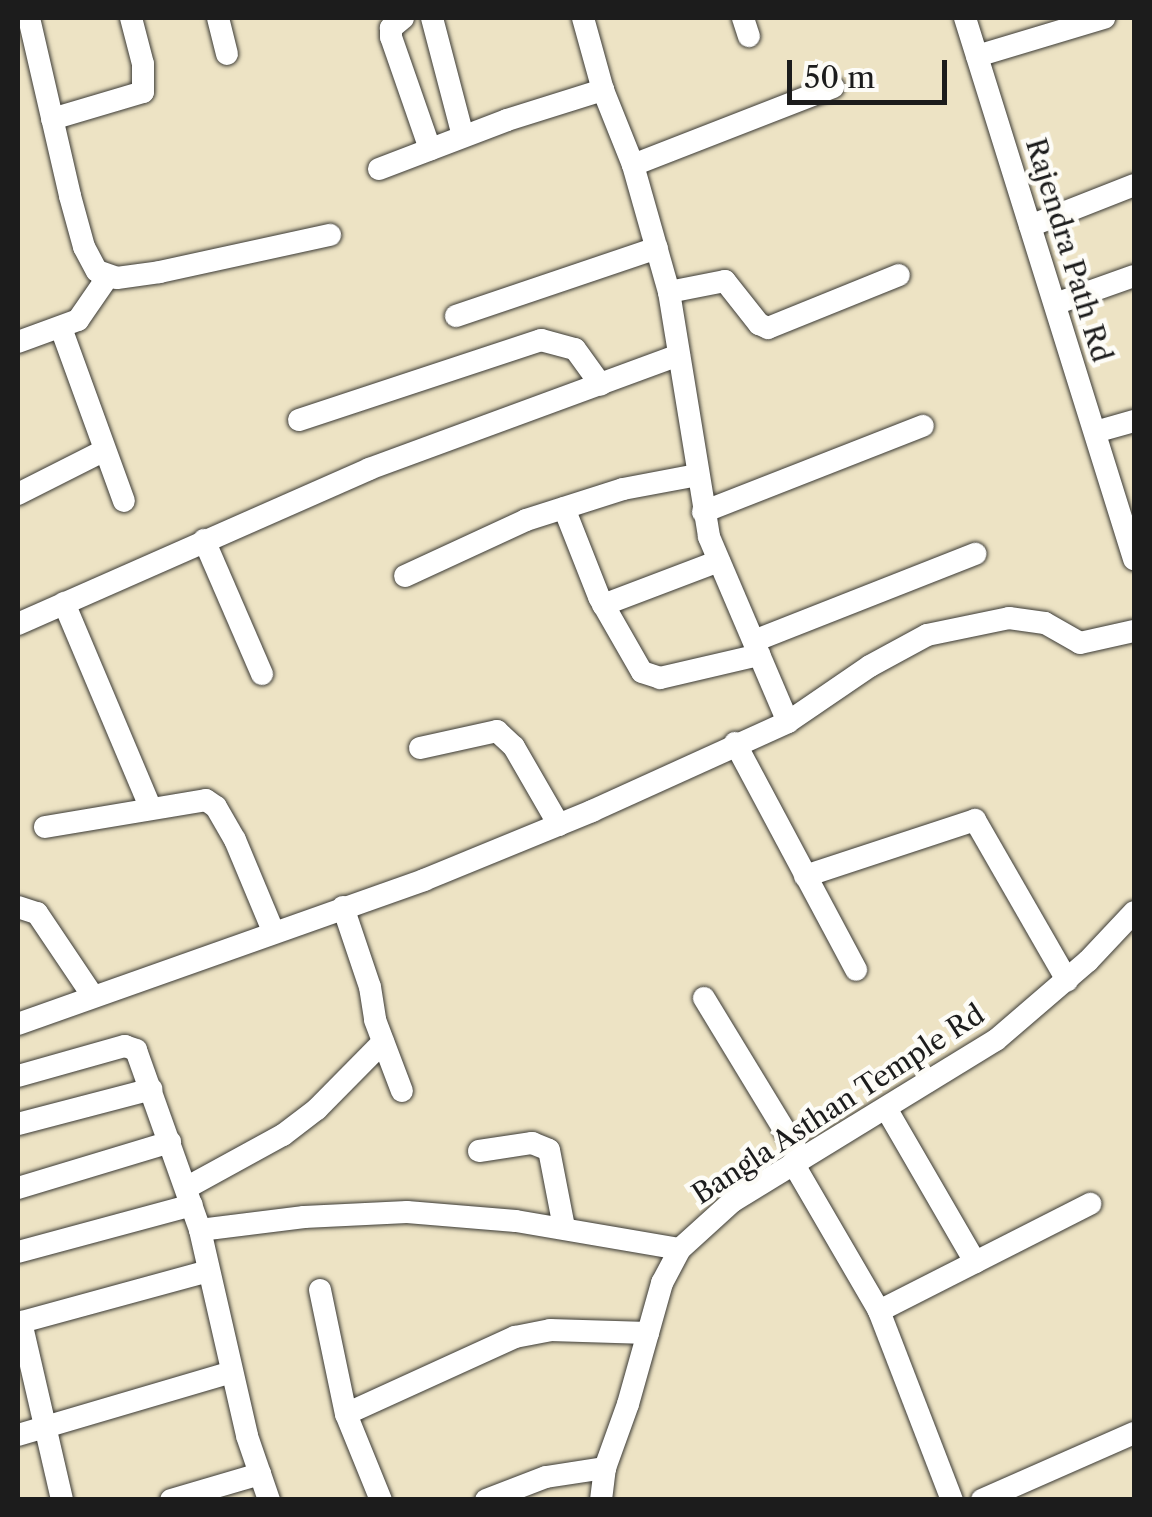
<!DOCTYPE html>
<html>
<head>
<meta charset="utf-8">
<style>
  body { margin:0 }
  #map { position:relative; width:1152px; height:1517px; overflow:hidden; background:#ede3c4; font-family:"Libre Caslon Text",serif }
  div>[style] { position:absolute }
  .roads { filter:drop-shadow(0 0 2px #3b3a35) drop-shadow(0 0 2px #3b3a35) }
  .street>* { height:22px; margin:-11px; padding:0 11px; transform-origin:11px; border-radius:11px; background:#fff }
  span { translate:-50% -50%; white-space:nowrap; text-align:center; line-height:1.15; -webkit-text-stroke:9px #fdfcf7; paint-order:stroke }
  .street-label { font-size:28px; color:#1c1c1c }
  .frame { position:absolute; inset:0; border:20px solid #1c1c1c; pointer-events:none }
  .scale { position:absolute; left:787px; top:60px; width:160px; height:45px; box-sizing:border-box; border:5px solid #1c1c1c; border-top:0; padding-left:12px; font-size:30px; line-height:35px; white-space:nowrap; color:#1c1c1c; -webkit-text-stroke:8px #fdfcf7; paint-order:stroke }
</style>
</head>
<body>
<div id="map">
  <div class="roads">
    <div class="street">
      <i style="left:29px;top:18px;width:183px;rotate:77deg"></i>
      <i style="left:70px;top:196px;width:53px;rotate:74.6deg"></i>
      <i style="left:84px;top:247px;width:27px;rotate:62deg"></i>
      <i style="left:97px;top:271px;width:21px;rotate:19deg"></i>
      <i style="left:117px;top:278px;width:43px;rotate:-7.9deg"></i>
      <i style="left:160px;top:272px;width:174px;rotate:-12.3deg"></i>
      <i style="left:218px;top:18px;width:37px;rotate:76deg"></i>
      <i style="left:403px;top:18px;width:16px;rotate:140deg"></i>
      <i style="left:391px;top:28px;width:9px;rotate:90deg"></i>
      <i style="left:391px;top:37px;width:119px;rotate:70.8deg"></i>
      <i style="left:432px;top:18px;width:122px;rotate:75.3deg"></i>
      <i style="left:583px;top:18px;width:75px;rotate:74.5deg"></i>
      <i style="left:603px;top:90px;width:81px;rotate:68.2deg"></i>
      <i style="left:633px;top:165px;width:132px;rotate:74.2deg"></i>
      <i style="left:669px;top:292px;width:248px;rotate:80.7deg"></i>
      <i style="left:709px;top:537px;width:201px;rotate:66.9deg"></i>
      <i style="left:743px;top:18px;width:19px;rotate:72deg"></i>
      <i style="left:965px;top:18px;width:567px;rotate:72.65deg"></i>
      <i style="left:977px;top:56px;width:133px;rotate:-16.7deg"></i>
      <i style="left:52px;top:119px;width:95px;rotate:-16.5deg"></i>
      <i style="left:143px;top:92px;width:28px;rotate:-90deg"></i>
      <i style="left:143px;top:64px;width:48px;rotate:-104.6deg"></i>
      <i style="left:633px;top:165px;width:215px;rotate:-21.3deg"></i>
      <i style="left:379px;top:169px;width:137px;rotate:-20.9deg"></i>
      <i style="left:507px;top:120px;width:101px;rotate:-17.4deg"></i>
      <i style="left:1030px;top:226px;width:112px;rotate:-21.5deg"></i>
      <i style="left:669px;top:292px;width:57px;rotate:-11.1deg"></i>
      <i style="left:725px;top:281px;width:55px;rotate:51.7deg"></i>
      <i style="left:759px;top:324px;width:10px;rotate:24deg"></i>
      <i style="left:768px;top:328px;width:141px;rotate:-22deg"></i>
      <i style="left:1055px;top:304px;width:84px;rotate:-19.5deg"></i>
      <i style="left:456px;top:316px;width:212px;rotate:-18.7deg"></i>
      <i style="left:61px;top:328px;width:184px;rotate:70deg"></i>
      <i style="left:18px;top:342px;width:64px;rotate:-20.1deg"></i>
      <i style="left:78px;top:320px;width:51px;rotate:-55.4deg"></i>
      <i style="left:299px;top:420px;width:255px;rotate:-18.3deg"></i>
      <i style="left:541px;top:340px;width:35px;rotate:15deg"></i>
      <i style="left:575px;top:349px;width:44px;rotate:54.2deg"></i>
      <i style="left:1095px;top:432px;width:41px;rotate:-15.8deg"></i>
      <i style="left:18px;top:494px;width:97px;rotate:-26.8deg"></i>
      <i style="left:564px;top:508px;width:96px;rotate:68.5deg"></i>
      <i style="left:599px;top:597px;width:86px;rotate:60.2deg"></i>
      <i style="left:642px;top:672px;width:19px;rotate:18deg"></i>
      <i style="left:660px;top:678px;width:102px;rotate:-13.1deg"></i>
      <i style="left:703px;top:512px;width:236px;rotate:-21.4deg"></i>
      <i style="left:204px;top:540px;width:146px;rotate:66.6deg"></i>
      <i style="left:405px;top:576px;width:133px;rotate:-24.8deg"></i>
      <i style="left:526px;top:520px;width:102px;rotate:-17.7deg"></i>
      <i style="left:623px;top:489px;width:75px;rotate:-10.7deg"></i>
      <i style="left:64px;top:603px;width:221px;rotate:67.1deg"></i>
      <i style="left:603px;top:605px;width:124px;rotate:-20.8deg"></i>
      <i style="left:18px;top:624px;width:384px;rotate:-23.8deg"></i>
      <i style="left:369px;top:469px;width:330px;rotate:-20.2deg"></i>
      <i style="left:754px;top:641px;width:238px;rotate:-21.5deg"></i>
      <i style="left:735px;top:743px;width:257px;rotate:61.9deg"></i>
      <i style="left:420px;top:748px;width:79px;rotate:-12.4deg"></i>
      <i style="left:497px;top:731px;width:23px;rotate:43deg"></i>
      <i style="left:514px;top:747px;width:90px;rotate:60deg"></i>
      <i style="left:45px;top:827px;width:163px;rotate:-9.5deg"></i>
      <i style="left:206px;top:800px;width:12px;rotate:35deg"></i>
      <i style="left:216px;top:807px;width:38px;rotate:60deg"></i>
      <i style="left:235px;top:840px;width:99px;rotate:67.3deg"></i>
      <i style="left:805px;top:876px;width:179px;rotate:-18.2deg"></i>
      <i style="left:975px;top:820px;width:185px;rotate:60.1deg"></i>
      <i style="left:18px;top:907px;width:20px;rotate:18deg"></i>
      <i style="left:37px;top:913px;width:99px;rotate:56.1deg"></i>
      <i style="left:343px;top:907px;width:84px;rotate:71.4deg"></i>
      <i style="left:370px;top:987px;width:33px;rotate:81deg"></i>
      <i style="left:375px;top:1020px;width:76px;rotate:69.2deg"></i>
      <i style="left:704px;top:998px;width:188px;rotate:58.7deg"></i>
      <i style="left:18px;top:1024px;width:431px;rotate:-19.5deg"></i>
      <i style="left:424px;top:880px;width:182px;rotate:-22.3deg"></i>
      <i style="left:592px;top:811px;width:215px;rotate:-24.4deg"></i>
      <i style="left:788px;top:722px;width:99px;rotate:-34.3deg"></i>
      <i style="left:870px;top:666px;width:65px;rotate:-28.5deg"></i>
      <i style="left:927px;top:635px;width:84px;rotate:-11.7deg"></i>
      <i style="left:1009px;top:618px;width:36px;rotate:8deg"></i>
      <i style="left:1045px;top:623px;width:40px;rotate:29.7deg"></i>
      <i style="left:1080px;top:643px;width:55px;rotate:-12.5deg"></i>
      <i style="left:18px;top:1076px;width:111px;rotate:-15.7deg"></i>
      <i style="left:125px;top:1046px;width:12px;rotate:20deg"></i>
      <i style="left:136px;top:1050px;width:191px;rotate:70.4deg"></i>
      <i style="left:200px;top:1230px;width:211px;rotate:77.1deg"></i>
      <i style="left:247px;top:1436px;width:68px;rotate:71deg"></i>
      <i style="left:887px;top:1110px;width:176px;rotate:59.9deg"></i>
      <i style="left:18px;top:1124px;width:138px;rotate:-14.6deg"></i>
      <i style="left:479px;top:1151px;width:54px;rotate:-8.6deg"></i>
      <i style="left:532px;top:1143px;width:18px;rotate:22deg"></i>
      <i style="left:549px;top:1150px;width:78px;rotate:79deg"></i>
      <i style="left:793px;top:1163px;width:171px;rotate:59.8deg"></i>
      <i style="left:879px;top:1311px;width:203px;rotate:68.9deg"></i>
      <i style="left:18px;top:1188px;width:159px;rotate:-16.8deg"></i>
      <i style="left:186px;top:1188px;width:111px;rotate:-28.7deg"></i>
      <i style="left:283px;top:1135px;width:43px;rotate:-37.4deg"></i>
      <i style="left:317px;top:1109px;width:94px;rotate:-45.4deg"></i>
      <i style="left:200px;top:1230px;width:105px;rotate:-7.1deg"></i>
      <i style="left:304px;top:1217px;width:103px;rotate:-2.8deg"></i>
      <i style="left:407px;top:1212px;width:109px;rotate:4.7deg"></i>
      <i style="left:516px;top:1221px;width:166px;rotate:9.7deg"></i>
      <i style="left:18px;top:1252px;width:180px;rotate:-15.1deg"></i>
      <i style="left:320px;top:1290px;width:127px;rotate:78.2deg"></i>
      <i style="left:346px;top:1414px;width:93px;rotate:67.9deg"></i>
      <i style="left:879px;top:1311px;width:237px;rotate:-26.9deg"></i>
      <i style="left:21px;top:1322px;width:183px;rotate:77deg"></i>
      <i style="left:18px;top:1323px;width:197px;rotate:-15.3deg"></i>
      <i style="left:346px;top:1414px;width:186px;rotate:-24.5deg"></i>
      <i style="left:515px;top:1337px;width:36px;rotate:-11deg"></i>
      <i style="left:550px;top:1330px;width:98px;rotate:1.8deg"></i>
      <i style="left:18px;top:1435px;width:223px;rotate:-16.4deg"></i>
      <i style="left:171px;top:1500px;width:93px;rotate:-16.3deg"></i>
      <i style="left:486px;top:1500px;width:64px;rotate:-21deg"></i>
      <i style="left:546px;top:1477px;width:60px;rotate:-8.7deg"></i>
      <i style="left:601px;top:1500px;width:32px;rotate:-83deg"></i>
      <i style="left:605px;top:1468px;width:68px;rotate:-70.2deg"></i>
      <i style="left:628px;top:1404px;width:126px;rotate:-74.3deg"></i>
      <i style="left:662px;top:1283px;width:38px;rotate:-62deg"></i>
      <i style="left:680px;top:1249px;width:72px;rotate:-42.2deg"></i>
      <i style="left:733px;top:1201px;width:308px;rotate:-31.5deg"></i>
      <i style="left:996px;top:1040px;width:121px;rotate:-40.7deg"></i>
      <i style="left:1088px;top:961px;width:67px;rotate:-46.8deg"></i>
      <i style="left:982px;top:1500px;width:166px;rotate:-23.8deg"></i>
    </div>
  </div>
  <div class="street-label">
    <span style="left:1069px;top:250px;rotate:73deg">Rajendra Path Rd</span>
    <span style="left:838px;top:1104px;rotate:-33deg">Bangla Asthan Temple Rd</span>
  </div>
  <div class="frame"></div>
  <div class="scale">50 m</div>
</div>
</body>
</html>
